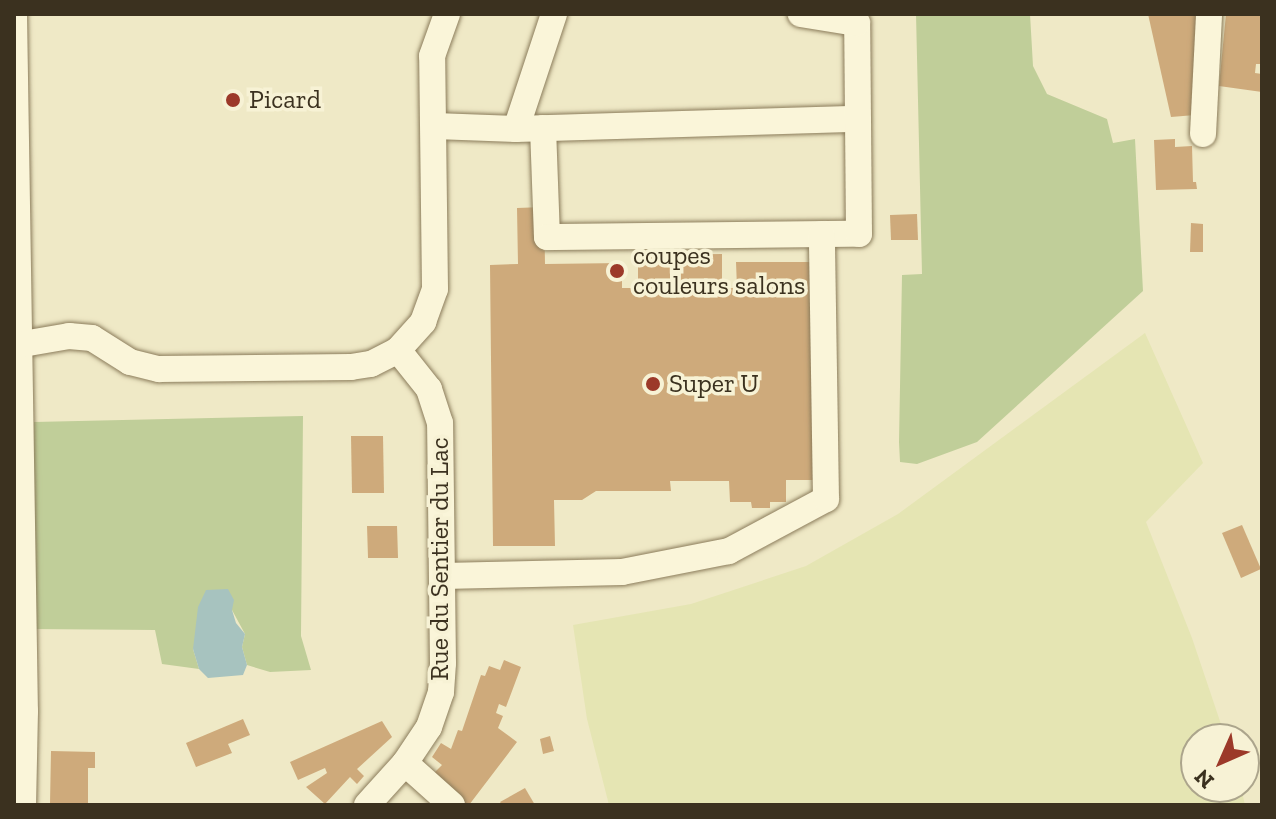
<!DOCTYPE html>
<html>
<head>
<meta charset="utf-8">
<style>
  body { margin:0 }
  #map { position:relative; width:1276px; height:819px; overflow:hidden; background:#efe9c6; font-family:"Zilla Slab",serif }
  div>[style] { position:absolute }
  .farmland>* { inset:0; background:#e5e5b3 }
  .green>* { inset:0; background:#c0ce99 }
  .water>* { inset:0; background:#a7c3bf }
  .building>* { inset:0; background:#ceaa7b }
  .roads { filter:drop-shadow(0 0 2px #8b7c5b) drop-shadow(0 0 2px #8b7c5b) }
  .minor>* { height:26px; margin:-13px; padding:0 13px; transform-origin:13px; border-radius:13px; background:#faf5d9 }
  .dots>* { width:22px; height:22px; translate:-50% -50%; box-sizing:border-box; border:4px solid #f7f2d5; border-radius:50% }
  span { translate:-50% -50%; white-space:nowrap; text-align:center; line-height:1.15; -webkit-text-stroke:7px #f7f2d5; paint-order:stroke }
  .poi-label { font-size:26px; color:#3b311f }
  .left { translate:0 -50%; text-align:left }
  .street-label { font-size:26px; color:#3b311f }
  .frame { position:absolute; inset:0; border:16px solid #3b311f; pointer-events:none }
  .north { position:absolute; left:1180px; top:723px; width:80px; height:80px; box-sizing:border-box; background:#f7f2d5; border:2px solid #aca58c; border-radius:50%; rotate:225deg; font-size:22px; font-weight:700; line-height:32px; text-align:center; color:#3b311f }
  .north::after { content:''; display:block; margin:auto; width:28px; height:36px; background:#9c3929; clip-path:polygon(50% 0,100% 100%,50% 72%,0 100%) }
</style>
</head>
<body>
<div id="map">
  <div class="farmland">
    <i style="clip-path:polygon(1145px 333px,1203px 463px,1146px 522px,1192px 638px,1226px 739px,1196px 739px,1196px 787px,1241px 787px,1245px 805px,609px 805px,587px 719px,573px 625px,691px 604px,806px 566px,898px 514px)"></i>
  </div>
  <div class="green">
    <i style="clip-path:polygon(916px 14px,1030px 14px,1033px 66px,1047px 94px,1107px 119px,1113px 143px,1135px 139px,1143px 291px,977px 442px,917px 464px,900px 462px,899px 442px,902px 275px,922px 274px)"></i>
    <i style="clip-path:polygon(303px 416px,301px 636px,311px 670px,270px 672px,247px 665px,242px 647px,245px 634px,232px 610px,193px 649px,199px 669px,162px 664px,155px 630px,31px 629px,34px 422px)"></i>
  </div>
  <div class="water">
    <i style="clip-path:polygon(228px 589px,234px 600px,232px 610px,236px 623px,245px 634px,242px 647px,247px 665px,243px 675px,208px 678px,199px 669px,193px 649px,198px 607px,206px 590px)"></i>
  </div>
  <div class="building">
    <i style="clip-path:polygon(1148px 14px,1197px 14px,1195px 115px,1171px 117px)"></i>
    <i style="clip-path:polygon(1226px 14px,1262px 14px,1262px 64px,1256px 64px,1255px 73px,1262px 74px,1262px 92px,1219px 86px)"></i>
    <i style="clip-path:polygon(1175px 139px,1175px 147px,1192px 146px,1193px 182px,1196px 182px,1197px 189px,1156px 190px,1154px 140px)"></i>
    <i style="clip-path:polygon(544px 207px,545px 264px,622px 263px,622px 288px,638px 288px,638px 255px,722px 254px,722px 288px,737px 288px,736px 262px,813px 262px,815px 480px,786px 480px,786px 502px,770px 502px,770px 508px,752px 508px,751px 502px,730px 502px,729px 481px,670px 481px,671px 491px,596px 491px,582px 500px,554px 500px,555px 546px,493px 546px,490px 265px,518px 264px,517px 208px)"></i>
    <i style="clip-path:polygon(917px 214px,918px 240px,891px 240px,890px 215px)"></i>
    <i style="clip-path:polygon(1191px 223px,1203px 224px,1203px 252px,1190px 252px)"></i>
    <i style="clip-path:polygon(351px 436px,383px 436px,384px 493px,352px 493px)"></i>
    <i style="clip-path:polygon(1242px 525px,1261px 569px,1241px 578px,1222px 533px)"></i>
    <i style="clip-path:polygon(367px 526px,397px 526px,398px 558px,368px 558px)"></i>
    <i style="clip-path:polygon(504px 660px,521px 667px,506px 707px,499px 704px,496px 713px,503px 716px,498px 728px,517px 742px,469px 805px,459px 805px,429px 778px,442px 765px,432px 757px,441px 743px,451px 749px,458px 730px,462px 731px,481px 675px,485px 676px,489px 666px,500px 670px)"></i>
    <i style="clip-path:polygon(243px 719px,250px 735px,228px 744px,232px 753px,196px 767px,186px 743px)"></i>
    <i style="clip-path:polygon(382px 721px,392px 737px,357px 769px,364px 776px,357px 784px,350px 777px,325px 804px,306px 787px,327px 773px,325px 768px,298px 780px,290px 762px)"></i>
    <i style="clip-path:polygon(550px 736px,554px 751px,543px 754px,540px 739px)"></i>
    <i style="clip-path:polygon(51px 751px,95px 752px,95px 768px,88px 768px,88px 803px,50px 804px)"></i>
    <i style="clip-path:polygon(525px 788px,535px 805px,502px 805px,500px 802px)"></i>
  </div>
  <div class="roads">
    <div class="minor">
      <i style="left:14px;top:14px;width:697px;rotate:89.1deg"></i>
      <i style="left:25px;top:711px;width:94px;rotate:91.2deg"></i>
      <i style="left:435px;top:126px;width:81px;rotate:2.1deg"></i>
      <i style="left:516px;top:129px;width:342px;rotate:-1.7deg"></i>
      <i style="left:543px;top:128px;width:109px;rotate:87.9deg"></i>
      <i style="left:547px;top:237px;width:312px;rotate:-0.6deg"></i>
      <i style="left:859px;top:234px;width:211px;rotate:-90.5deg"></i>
      <i style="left:857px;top:23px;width:57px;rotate:-170.9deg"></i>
      <i style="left:516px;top:129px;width:121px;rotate:-71.7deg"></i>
      <i style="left:1203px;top:134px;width:120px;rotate:-87.1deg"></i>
      <i style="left:17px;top:345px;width:53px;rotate:-9.8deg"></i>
      <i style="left:69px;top:336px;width:23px;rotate:5deg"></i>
      <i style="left:92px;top:338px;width:45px;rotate:32.3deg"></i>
      <i style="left:130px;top:362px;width:30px;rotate:14deg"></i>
      <i style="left:159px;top:369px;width:192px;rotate:-0.6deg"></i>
      <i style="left:351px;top:367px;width:20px;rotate:-9deg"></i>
      <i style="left:371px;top:364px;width:30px;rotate:-27deg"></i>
      <i style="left:398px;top:350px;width:38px;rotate:-48deg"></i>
      <i style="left:423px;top:322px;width:35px;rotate:-70deg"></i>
      <i style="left:435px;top:289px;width:233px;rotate:-90.7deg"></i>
      <i style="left:432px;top:56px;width:45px;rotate:-70.3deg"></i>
      <i style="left:443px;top:576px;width:179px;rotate:-1.3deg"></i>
      <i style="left:622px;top:572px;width:109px;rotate:-11.1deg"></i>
      <i style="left:729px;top:551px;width:110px;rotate:-28.2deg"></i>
      <i style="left:826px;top:499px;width:265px;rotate:-90.9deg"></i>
      <i style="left:405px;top:763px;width:63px;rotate:41.8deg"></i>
      <i style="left:367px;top:805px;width:57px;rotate:-47.9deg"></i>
      <i style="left:405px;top:763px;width:43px;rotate:-56.3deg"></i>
      <i style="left:429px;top:727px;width:37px;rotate:-71deg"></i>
      <i style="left:441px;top:692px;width:29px;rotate:-86deg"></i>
      <i style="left:443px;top:663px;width:240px;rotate:-90.7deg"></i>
      <i style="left:440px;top:423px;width:36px;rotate:-108deg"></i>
      <i style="left:429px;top:389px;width:50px;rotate:-128.5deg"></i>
    </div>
  </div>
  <div class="dots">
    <i style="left:233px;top:100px;background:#9c3929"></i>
    <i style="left:617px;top:271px;background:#9c3929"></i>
    <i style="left:653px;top:384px;background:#9c3929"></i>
  </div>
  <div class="poi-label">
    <span class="left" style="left:249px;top:100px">Picard</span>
    <span class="left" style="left:633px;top:271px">coupes<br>couleurs salons</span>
    <span class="left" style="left:669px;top:384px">Super U</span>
  </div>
  <div class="street-label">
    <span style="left:440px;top:559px;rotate:-90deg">Rue du Sentier du Lac</span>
  </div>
  <div class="frame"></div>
  <div class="north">N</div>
</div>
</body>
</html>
